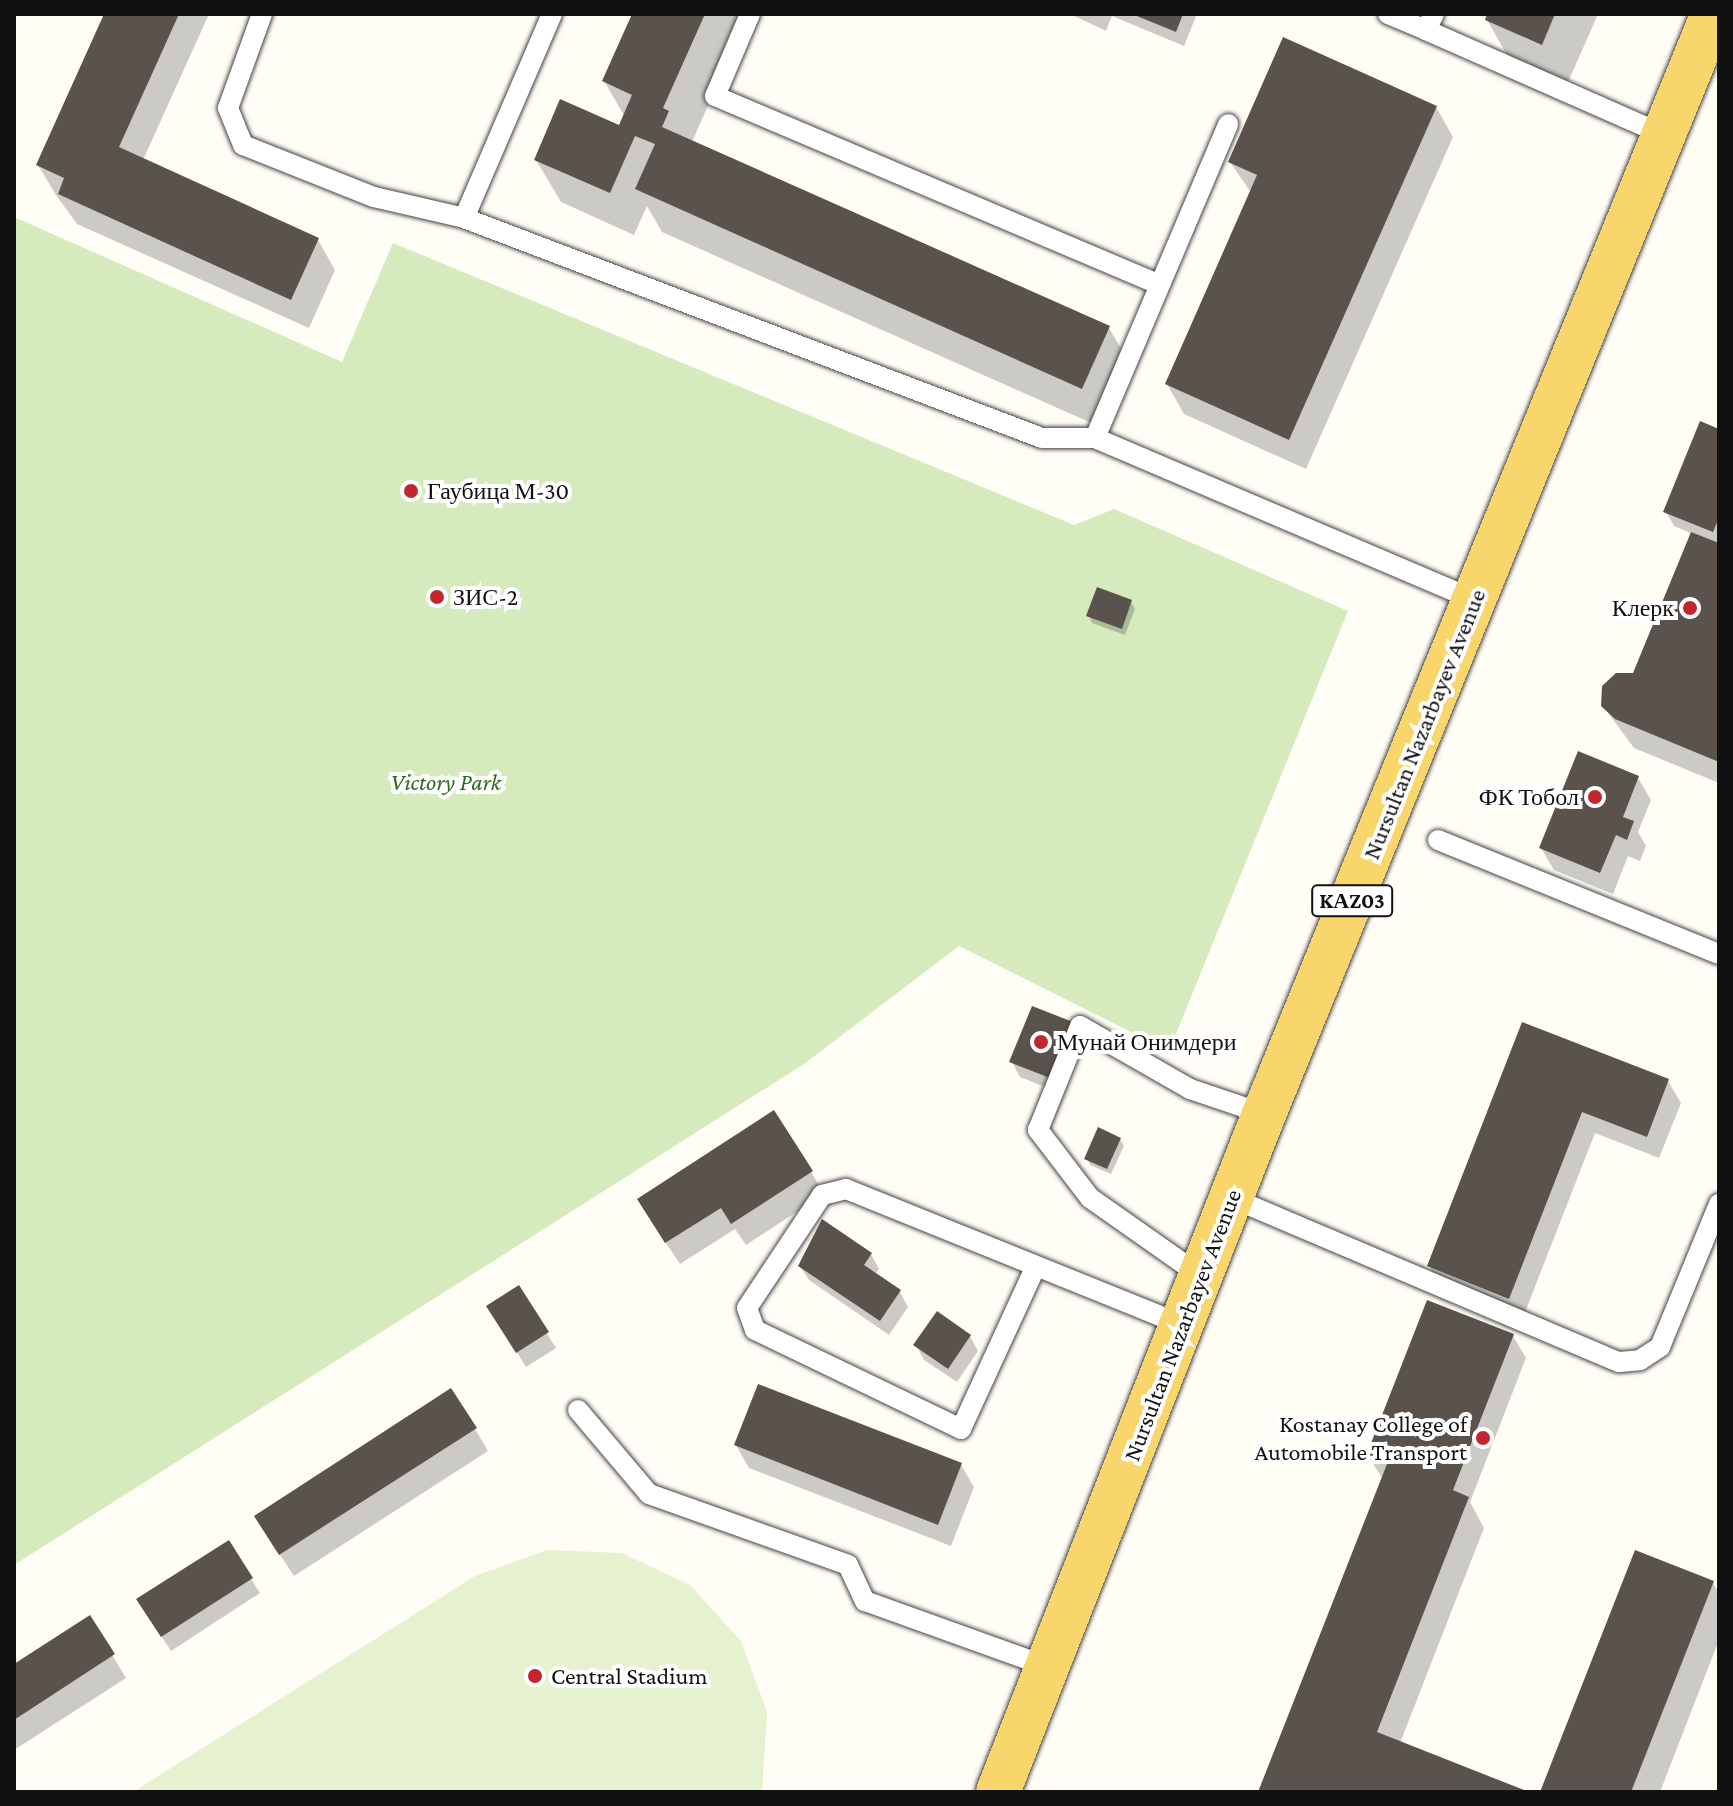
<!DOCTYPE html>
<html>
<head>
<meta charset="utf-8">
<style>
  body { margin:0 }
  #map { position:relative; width:1733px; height:1806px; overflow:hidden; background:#fffdf5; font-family:"Crimson Pro",serif }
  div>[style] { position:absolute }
  .green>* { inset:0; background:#d5ebbd }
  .pitch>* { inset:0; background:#e6f2cf }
  .shadow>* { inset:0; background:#0003 }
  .building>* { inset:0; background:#5a524d }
  .roads { filter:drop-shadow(0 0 2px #444) drop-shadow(0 0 2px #444) }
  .lane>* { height:20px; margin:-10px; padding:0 10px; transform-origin:10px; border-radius:10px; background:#fff }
  .primary>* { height:44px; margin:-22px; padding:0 22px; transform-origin:22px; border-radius:22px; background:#f9d66b }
  .dots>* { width:22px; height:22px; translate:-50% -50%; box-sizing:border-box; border:4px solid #fff; border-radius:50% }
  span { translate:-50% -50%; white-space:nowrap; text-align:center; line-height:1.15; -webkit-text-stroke:8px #fff; paint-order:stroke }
  .shield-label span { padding:2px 6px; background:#fff; border:2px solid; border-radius:6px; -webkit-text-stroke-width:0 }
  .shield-label { font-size:22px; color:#111; font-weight:700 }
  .poi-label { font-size:24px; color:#111 }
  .left { translate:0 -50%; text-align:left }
  .right { translate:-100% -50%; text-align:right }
  .street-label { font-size:24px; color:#111 }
  .park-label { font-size:24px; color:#2f6b1f; font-style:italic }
  .frame { position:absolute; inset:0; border:16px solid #111; pointer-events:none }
</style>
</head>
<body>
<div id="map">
  <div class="green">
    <i style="clip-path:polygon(14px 217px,342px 362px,393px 243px,1074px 525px,1114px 509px,1348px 611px,1169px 1051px,959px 946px,804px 1064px,14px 1565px)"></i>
  </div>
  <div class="pitch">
    <i style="clip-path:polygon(547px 1550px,622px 1553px,690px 1585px,741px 1641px,767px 1712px,762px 1792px,133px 1792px,475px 1576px)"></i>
  </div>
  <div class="shadow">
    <i style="clip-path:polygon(106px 14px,209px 14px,143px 160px,318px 240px,335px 270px,309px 328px,77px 224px,56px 195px,38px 165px)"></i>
    <i style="clip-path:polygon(634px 14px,748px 14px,692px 142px,1109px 328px,1134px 371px,1107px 430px,662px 232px,647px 206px,634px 235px,561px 202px,536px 160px,620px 128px,625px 117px,604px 81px)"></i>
    <i style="clip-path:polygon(1070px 14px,1197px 14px,1184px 46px,1112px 16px,1106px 31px)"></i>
    <i style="clip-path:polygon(1489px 14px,1598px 14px,1566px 87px,1511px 62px,1487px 20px)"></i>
    <i style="clip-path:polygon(1436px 107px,1453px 137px,1306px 469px,1184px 414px,1167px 384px,1252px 194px,1230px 162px)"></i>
    <i style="clip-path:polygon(1719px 431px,1719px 783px,1634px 748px,1603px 706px,1635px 675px,1693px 534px,1674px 526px,1666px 512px)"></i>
    <i style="clip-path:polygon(1131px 602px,1135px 609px,1125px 635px,1092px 623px,1089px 616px)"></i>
    <i style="clip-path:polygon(1638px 778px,1651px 800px,1638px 832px,1646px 846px,1640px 861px,1628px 856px,1613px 894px,1554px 870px,1541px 848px)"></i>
    <i style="clip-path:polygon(1072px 1024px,1058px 1092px,1020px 1077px,1012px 1062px)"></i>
    <i style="clip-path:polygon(1523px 1024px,1668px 1081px,1681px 1103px,1659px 1158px,1595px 1133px,1522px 1320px,1442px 1289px,1429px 1266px)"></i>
    <i style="clip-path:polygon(1120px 1139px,1124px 1146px,1111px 1174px,1090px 1165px,1087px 1158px)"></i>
    <i style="clip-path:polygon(811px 1172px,824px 1194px,746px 1245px,735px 1229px,680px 1264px,652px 1222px)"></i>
    <i style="clip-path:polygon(871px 1254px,879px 1269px,875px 1275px,900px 1292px,908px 1307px,889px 1335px,809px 1280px,800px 1266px)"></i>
    <i style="clip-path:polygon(518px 1287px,556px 1348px,526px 1367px,497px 1321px)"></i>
    <i style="clip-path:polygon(970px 1336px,978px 1351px,957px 1382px,924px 1360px,916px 1345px)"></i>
    <i style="clip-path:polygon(1513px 1336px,1526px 1358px,1470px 1502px,1484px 1528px,1400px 1743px,1524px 1792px,1261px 1792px,1383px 1479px,1368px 1456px)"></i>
    <i style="clip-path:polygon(475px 1429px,488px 1451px,294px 1576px,269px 1538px)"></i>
    <i style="clip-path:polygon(736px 1445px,961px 1465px,974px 1487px,951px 1546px,749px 1468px)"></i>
    <i style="clip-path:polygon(251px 1579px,260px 1593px,171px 1651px,148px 1615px)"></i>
    <i style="clip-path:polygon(1713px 1583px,1719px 1593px,1719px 1640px,1660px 1792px,1542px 1792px)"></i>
    <i style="clip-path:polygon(89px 1617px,126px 1678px,14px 1750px,14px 1666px)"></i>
  </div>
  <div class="building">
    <i style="clip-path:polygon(104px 14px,179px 14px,119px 147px,319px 238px,291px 300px,58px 194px,64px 178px,36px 165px)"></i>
    <i style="clip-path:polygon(632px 14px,705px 14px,663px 108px,669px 111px,662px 127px,1110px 326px,1082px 389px,635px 189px,655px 144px,635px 136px,610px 193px,534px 160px,560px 99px,619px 125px,632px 95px,602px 81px)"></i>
    <i style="clip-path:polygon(1132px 14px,1183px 14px,1176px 32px)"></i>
    <i style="clip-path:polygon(1487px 14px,1555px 14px,1542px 45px,1485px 20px)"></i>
    <i style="clip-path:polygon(1283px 37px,1437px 106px,1289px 440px,1165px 384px,1257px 175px,1228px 162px)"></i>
    <i style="clip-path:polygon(1700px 421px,1719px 429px,1719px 518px,1713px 532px,1663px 512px)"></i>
    <i style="clip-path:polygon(1691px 532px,1719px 543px,1719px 762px,1615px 719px,1601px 706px,1602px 686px,1616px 673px,1633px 673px)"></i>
    <i style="clip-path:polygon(1097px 587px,1132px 600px,1122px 629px,1086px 616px)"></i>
    <i style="clip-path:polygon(1578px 751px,1639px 776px,1623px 817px,1634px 821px,1627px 840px,1616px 835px,1600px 873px,1539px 848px)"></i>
    <i style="clip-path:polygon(1032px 1006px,1073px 1022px,1050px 1078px,1009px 1062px)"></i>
    <i style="clip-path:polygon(1522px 1022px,1669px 1079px,1647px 1137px,1582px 1112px,1509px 1299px,1427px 1266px)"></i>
    <i style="clip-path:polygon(774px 1110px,813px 1171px,731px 1224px,721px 1208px,665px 1243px,637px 1199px)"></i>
    <i style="clip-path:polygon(1098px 1127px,1121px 1138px,1107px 1169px,1084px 1159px)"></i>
    <i style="clip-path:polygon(822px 1219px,872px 1253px,864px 1265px,901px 1290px,880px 1321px,798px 1266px)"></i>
    <i style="clip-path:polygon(519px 1285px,549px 1332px,516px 1353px,486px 1306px)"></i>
    <i style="clip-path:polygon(1427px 1300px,1514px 1334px,1453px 1490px,1469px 1497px,1377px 1732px,1529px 1792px,1258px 1792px,1387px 1464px,1366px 1456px)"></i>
    <i style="clip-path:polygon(937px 1311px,971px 1335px,948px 1369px,913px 1345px)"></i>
    <i style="clip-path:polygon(758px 1384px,962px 1463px,938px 1525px,734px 1445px)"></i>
    <i style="clip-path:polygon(451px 1388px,477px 1428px,279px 1555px,254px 1516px)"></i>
    <i style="clip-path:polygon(229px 1540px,253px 1578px,161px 1637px,136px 1599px)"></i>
    <i style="clip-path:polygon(1635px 1550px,1714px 1581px,1631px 1792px,1540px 1792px)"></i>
    <i style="clip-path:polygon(90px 1615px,115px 1654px,14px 1720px,14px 1664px)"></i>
  </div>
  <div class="roads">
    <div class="lane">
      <i style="left:262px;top:14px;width:100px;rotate:109.9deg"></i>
      <i style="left:228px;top:108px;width:40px;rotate:68deg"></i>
      <i style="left:243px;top:145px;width:141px;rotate:21.7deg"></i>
      <i style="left:374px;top:197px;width:92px;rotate:13.1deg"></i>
      <i style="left:552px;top:14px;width:222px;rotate:113.3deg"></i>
      <i style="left:464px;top:218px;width:618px;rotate:20.84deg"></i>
      <i style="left:1042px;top:438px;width:53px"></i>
      <i style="left:1095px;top:438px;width:413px;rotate:23.1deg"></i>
      <i style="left:750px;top:14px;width:89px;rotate:113.1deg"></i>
      <i style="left:715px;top:96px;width:483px;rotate:23deg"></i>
      <i style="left:1388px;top:14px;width:41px;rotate:22.8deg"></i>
      <i style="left:1434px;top:14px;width:18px;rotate:117deg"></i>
      <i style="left:1426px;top:30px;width:260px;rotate:23.8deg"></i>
      <i style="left:1095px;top:438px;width:341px;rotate:-67deg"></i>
      <i style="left:1438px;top:840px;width:303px;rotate:22.1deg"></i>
      <i style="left:1232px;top:1198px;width:420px;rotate:23deg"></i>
      <i style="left:1619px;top:1362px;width:21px;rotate:-5deg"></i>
      <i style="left:1640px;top:1360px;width:24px;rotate:-33deg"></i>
      <i style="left:1660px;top:1347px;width:155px;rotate:-67.6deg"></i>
      <i style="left:1035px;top:1268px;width:177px;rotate:114.7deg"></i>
      <i style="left:961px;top:1429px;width:229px;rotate:-154.3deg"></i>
      <i style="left:755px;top:1330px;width:23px;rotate:-110deg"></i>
      <i style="left:747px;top:1308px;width:136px;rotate:-56.4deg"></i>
      <i style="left:822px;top:1195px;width:25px;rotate:-14deg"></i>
      <i style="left:846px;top:1189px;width:362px;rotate:22deg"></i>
      <i style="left:1201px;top:1276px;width:136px;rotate:-144.9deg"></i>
      <i style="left:1090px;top:1198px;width:86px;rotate:-127.4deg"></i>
      <i style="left:1038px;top:1130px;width:112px;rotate:-68deg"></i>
      <i style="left:1080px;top:1026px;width:127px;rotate:29.8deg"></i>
      <i style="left:1190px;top:1089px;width:78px;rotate:18.7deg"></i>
      <i style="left:578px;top:1410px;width:110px;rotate:49.8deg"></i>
      <i style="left:649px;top:1494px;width:211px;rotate:19.6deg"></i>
      <i style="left:848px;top:1565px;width:40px;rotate:65deg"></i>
      <i style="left:865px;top:1601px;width:195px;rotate:19.8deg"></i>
    </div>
    <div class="primary">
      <i style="left:998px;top:1792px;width:728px;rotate:-68.58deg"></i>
      <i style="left:1264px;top:1114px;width:1188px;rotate:-67.8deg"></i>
    </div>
  </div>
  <div class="dots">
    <i style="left:411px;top:491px;background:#c4262e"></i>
    <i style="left:437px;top:597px;background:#c4262e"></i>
    <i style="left:1690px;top:608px;background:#c4262e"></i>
    <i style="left:1595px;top:797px;background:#c4262e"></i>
    <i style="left:1041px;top:1042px;background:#c4262e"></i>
    <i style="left:1483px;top:1438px;background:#c4262e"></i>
    <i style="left:535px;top:1676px;background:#c4262e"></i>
  </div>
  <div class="shield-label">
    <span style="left:1352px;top:901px">KАZ03</span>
  </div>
  <div class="poi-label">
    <span class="left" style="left:427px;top:491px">Гаубица М-30</span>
    <span class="left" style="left:453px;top:597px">ЗИС-2</span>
    <span class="right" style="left:1674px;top:608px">Клерк</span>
    <span class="right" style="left:1579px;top:797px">ФК Тобол</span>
    <span class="left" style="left:1057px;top:1042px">Мунай Онимдери</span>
    <span class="right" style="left:1467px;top:1438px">Kostanay College of<br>Automobile Transport</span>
    <span class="left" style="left:551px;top:1676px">Central Stadium</span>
  </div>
  <div class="street-label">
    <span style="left:1424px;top:724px;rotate:-68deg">Nursultan Nazarbayev Avenue</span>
    <span style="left:1182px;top:1325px;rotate:-69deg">Nursultan Nazarbayev Avenue</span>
  </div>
  <div class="park-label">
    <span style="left:446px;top:782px">Victory Park</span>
  </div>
  <div class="frame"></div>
</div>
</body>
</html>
